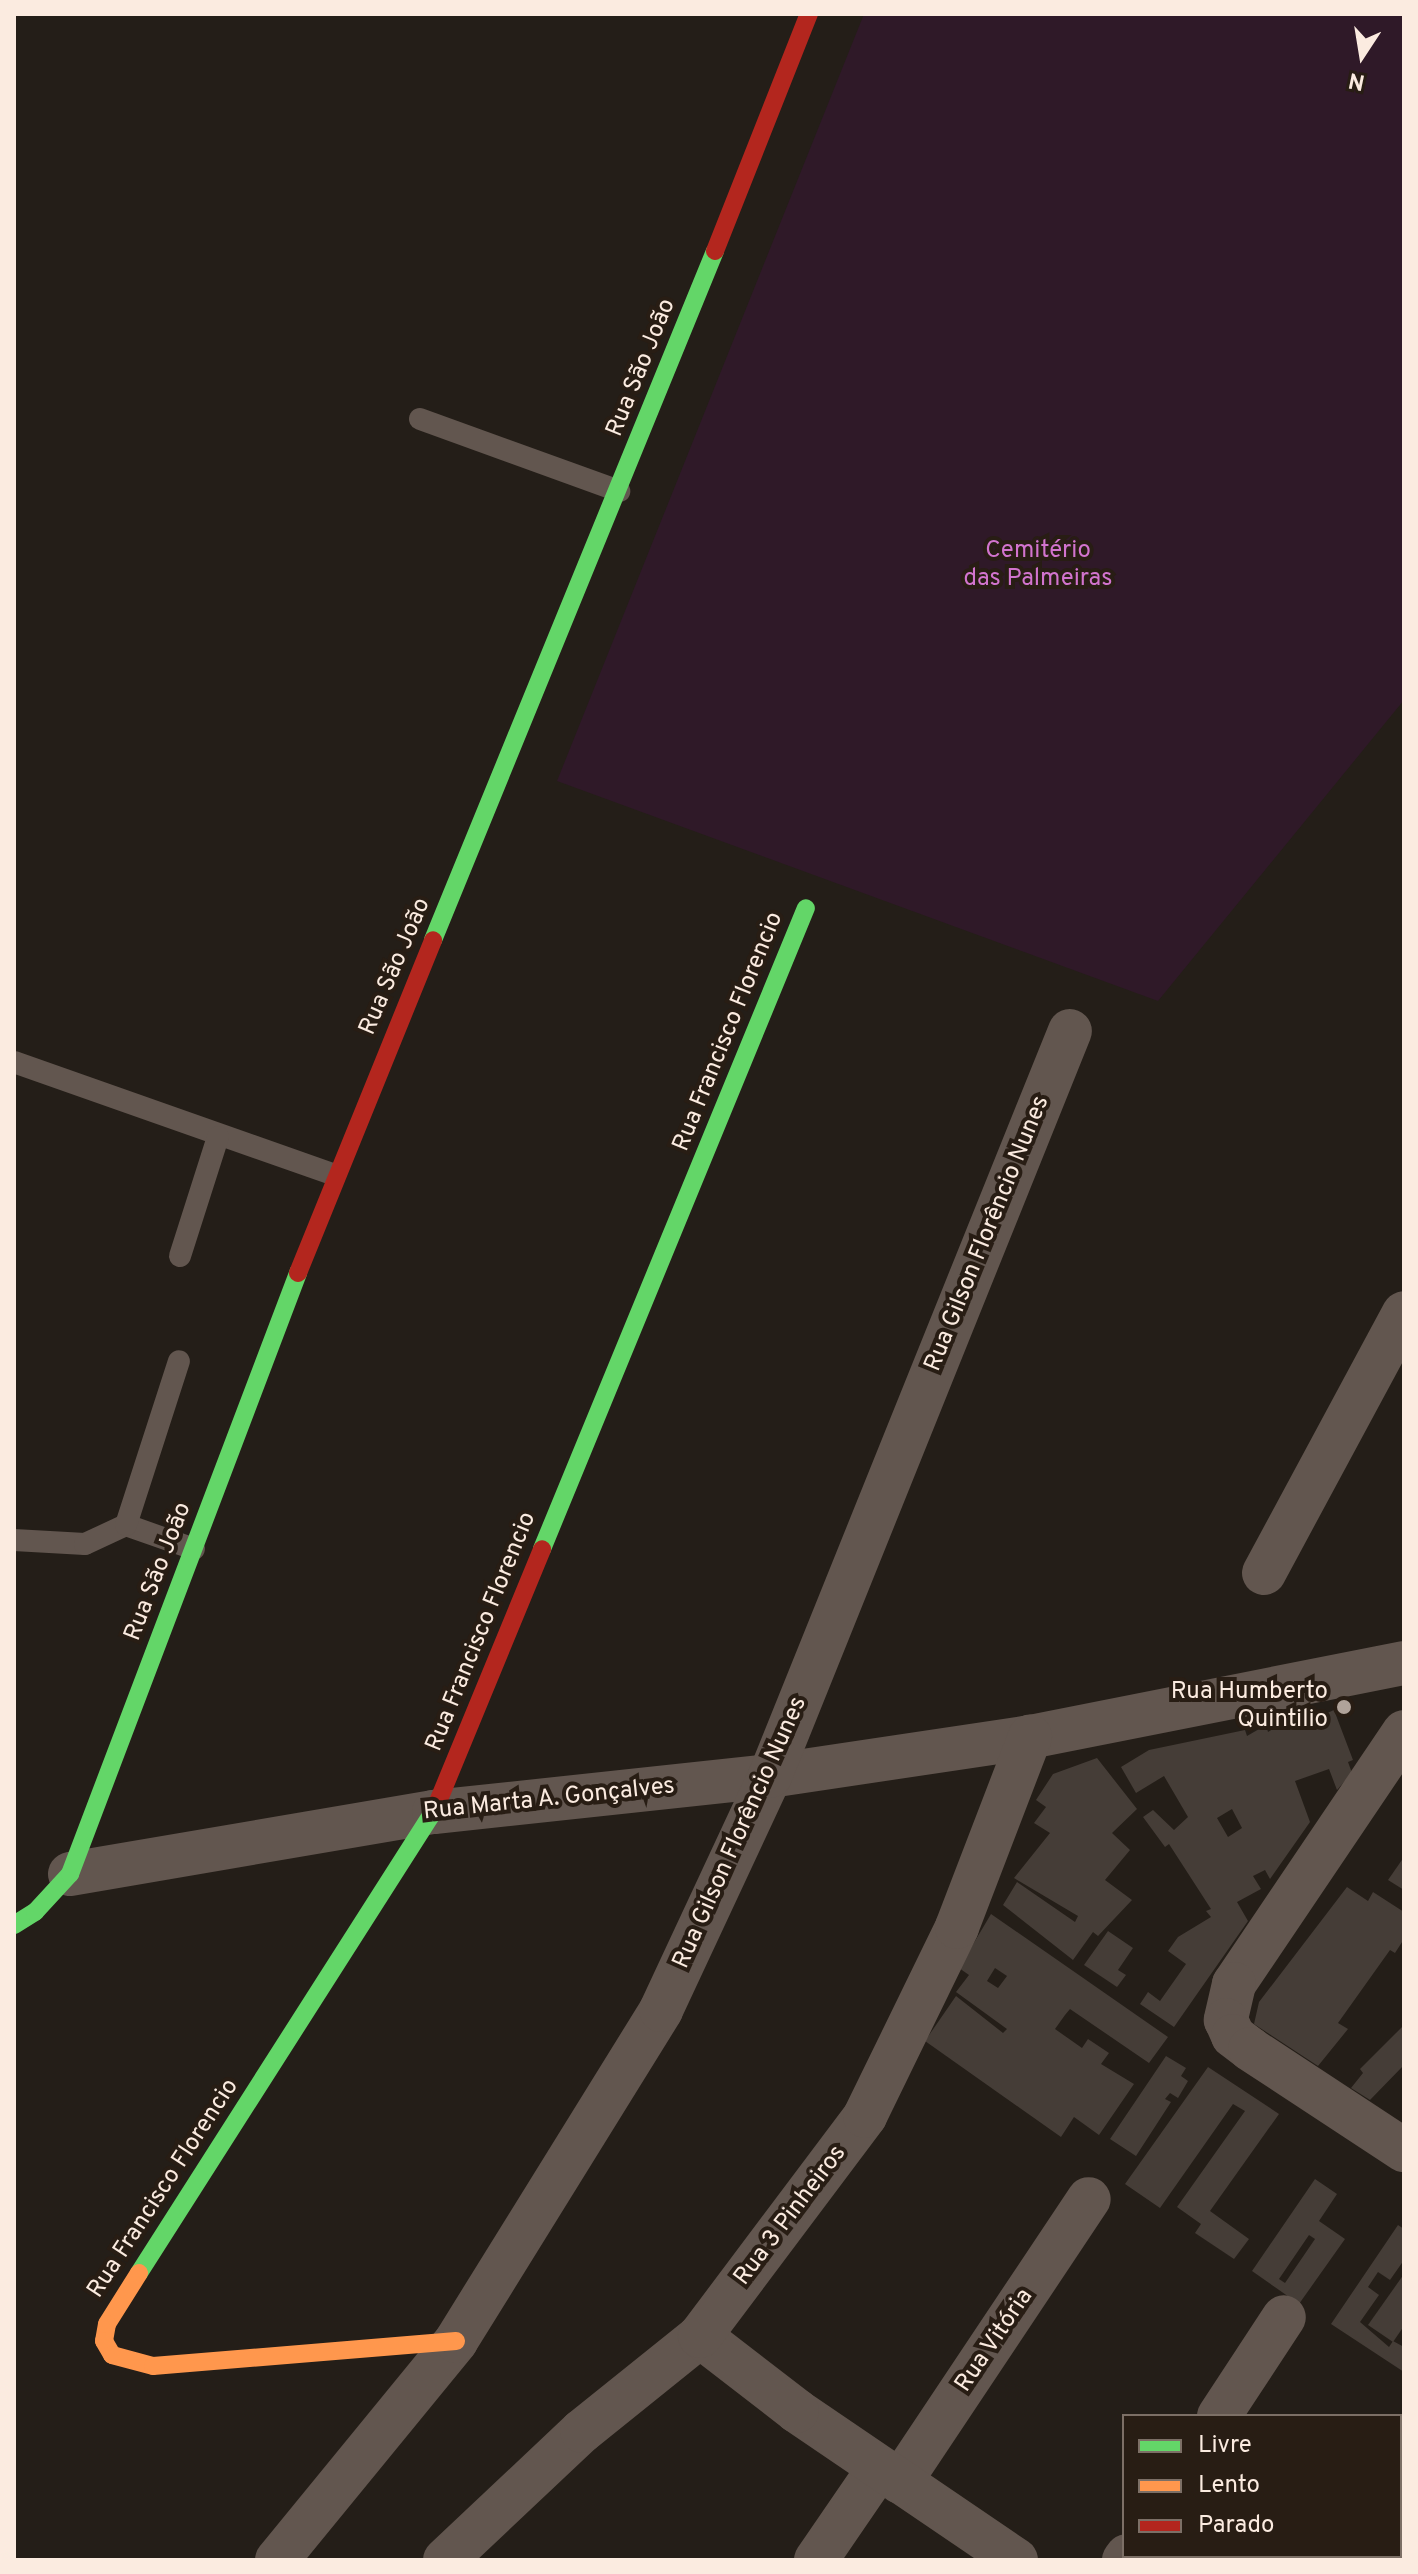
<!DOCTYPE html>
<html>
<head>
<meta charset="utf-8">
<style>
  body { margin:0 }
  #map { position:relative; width:1418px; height:2574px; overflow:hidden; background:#241e18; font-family:Overpass,sans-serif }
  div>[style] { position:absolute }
  .green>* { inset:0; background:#2f1928 }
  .building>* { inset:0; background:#453d37 }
  .lane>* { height:22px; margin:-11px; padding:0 11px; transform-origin:11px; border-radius:11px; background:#62564f }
  .street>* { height:44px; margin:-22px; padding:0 22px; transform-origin:22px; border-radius:22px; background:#62564f }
  .fast>* { height:18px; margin:-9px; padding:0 9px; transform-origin:9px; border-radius:9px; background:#63d668 }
  .slow>* { height:18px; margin:-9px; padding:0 9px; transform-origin:9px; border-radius:9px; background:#ff974d }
  .jam>* { height:18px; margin:-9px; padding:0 9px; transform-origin:9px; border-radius:9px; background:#b3261e }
  .dots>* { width:22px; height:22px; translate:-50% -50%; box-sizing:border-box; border:4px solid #281d14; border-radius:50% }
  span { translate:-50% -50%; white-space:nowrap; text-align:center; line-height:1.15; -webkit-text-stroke:8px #281d14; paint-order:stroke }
  .street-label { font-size:24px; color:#fbebe0 }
  .park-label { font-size:24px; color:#d274ce }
  .poi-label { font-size:24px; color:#fbebe0 }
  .right { translate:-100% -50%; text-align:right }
  .frame { position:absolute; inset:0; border:16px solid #fbebe0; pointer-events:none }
  .legend { position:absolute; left:1122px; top:2414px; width:280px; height:144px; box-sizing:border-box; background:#281d14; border:2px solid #7c6f66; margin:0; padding:10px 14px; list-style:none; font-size:24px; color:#fbebe0 }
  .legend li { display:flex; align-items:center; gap:16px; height:40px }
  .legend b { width:40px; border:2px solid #7c6f66 }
  .north { position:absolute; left:1322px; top:16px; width:80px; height:80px; -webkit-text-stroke:6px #281d14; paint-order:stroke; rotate:192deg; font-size:22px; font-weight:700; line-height:32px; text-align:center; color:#fbebe0 }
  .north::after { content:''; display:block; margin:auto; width:28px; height:36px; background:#fbebe0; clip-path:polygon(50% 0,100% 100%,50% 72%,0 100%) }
</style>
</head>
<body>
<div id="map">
  <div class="green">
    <i style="clip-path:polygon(864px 14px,1404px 14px,1404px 700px,1158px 1001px,557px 781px)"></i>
  </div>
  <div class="building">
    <i style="clip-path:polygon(evenodd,1334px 1710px,1353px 1760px,1348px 1762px,1352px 1773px,1337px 1790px,1329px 1769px,1295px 1781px,1310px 1822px,1270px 1879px,1265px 1870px,1253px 1876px,1261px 1889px,1237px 1902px,1248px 1921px,1174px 2027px,1140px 2004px,1148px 1992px,1160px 2001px,1186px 1964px,1168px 1951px,1178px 1937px,1211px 1917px,1206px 1911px,1211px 1909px,1169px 1844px,1165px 1847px,1143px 1817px,1153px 1810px,1174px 1830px,1188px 1817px,1164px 1776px,1136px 1793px,1121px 1767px,1149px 1750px,1245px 1730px,1247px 1736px,1266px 1725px,1268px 1732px,1287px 1720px,1289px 1730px,1334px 1710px,1232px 1809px,1242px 1828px,1228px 1837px,1217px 1818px,1232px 1809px)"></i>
    <i style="clip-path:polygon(1097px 1758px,1137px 1809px,1112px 1833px,1130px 1850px,1105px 1880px,1132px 1900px,1098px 1936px,1093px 1932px,1073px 1960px,1003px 1905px,1017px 1882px,1075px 1922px,1078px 1916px,1014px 1878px,1050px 1833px,1034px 1823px,1046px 1807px,1036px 1800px,1053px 1774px)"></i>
    <i style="clip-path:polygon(1404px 1857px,1404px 1890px,1388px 1880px)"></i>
    <i style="clip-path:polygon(1347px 1887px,1368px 1901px,1373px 1892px,1404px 1912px,1404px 1939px,1395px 1953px,1390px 1950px,1338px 2023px,1348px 2029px,1318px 2066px,1254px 2024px,1259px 2002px)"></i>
    <i style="clip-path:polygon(evenodd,991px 1914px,1168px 2037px,1149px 2063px,1070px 2009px,1065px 2015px,1055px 2029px,1082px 2048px,1088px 2039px,1109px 2053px,1101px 2064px,1134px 2084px,1099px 2135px,1074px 2117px,1061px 2137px,925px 2041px,956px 1996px,1003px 2033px,1007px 2029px,956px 1992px,969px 1975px,959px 1968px,991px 1914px,995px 1968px,1007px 1976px,998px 1988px,987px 1981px,995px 1968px)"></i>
    <i style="clip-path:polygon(1108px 1931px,1133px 1948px,1118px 1970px,1126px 1975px,1117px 1987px,1084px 1965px)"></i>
    <i style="clip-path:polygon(1404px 2025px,1404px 2065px,1370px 2100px,1351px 2088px,1363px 2073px,1360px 2069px)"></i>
    <i style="clip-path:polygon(1166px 2056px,1186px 2068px,1181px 2076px,1188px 2081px,1178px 2098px,1170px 2093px,1165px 2099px,1171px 2102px,1136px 2156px,1110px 2139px)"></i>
    <i style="clip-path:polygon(1208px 2067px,1279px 2114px,1210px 2211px,1249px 2239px,1234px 2259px,1195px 2233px,1201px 2224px,1177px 2207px,1245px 2111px,1233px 2104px,1160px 2208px,1125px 2184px)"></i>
    <i style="clip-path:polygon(evenodd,1315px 2179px,1337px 2194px,1319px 2221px,1345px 2239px,1299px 2304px,1252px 2271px,1315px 2179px,1309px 2235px,1315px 2239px,1285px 2283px,1279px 2279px,1309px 2235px)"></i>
    <i style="clip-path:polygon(1398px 2225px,1404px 2229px,1404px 2260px,1390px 2280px,1378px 2272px,1368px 2287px,1379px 2295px,1360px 2322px,1389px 2347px,1393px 2341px,1404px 2347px,1404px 2372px,1331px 2324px)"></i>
    <i style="clip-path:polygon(1404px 2274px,1404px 2326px,1393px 2342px,1368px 2325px)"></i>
  </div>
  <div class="lane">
    <i style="left:420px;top:419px;width:212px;rotate:19.9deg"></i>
    <i style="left:14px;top:1062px;width:340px;rotate:19.4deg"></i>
    <i style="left:180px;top:1256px;width:125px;rotate:-72.3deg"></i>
    <i style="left:126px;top:1525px;width:72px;rotate:19.4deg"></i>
    <i style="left:14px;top:1540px;width:71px;rotate:3.2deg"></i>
    <i style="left:85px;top:1544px;width:45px;rotate:-24.9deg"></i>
    <i style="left:126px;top:1525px;width:172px;rotate:-72.1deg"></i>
  </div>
  <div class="street">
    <i style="left:1264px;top:1573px;width:295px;rotate:-61.7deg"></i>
    <i style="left:1404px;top:1732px;width:304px;rotate:124deg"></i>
    <i style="left:1234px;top:1984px;width:37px;rotate:103deg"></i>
    <i style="left:1226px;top:2020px;width:17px;rotate:66deg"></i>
    <i style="left:1233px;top:2036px;width:21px;rotate:37deg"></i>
    <i style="left:1250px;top:2049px;width:184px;rotate:33.3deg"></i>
    <i style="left:70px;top:1874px;width:369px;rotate:-9.7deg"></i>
    <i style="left:434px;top:1812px;width:338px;rotate:-6.1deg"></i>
    <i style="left:770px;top:1776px;width:263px;rotate:-8.5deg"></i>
    <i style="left:1030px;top:1737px;width:381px;rotate:-11.2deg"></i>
    <i style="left:1219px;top:2416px;width:118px;rotate:-56.7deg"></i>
    <i style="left:900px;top:2482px;width:340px;rotate:-56.3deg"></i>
    <i style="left:277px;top:2560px;width:283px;rotate:-50.7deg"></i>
    <i style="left:456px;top:2341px;width:389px;rotate:-58.2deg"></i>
    <i style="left:661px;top:2010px;width:258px;rotate:-65deg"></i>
    <i style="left:770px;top:1776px;width:803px;rotate:-68.07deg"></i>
    <i style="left:445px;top:2560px;width:188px;rotate:-43.3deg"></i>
    <i style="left:582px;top:2431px;width:151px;rotate:-38.8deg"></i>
    <i style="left:816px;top:2560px;width:112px;rotate:-55.6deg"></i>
    <i style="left:1016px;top:2560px;width:265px;rotate:-145.8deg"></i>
    <i style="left:797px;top:2411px;width:123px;rotate:-142.3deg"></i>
    <i style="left:700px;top:2336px;width:275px;rotate:-53.1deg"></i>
    <i style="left:865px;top:2116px;width:210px;rotate:-64deg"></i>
    <i style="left:957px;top:1927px;width:204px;rotate:-69deg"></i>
    <i style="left:1124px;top:2560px;width:5px;rotate:-53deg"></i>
  </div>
  <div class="fast">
    <i style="left:433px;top:940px;width:744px;rotate:-67.74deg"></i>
    <i style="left:542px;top:1549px;width:693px;rotate:-67.62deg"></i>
    <i style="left:14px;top:1925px;width:25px;rotate:-32deg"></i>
    <i style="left:35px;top:1912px;width:52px;rotate:-47.4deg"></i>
    <i style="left:70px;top:1874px;width:643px;rotate:-69.22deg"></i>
    <i style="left:139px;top:2273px;width:550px;rotate:-57.46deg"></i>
  </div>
  <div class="slow">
    <i style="left:139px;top:2273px;width:60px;rotate:122.1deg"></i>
    <i style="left:107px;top:2324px;width:17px;rotate:100deg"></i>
    <i style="left:104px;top:2341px;width:16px;rotate:60deg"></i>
    <i style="left:112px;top:2355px;width:42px;rotate:15deg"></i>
    <i style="left:153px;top:2366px;width:304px;rotate:-4.7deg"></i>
  </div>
  <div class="jam">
    <i style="left:715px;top:251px;width:255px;rotate:-68.4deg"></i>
    <i style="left:298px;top:1273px;width:359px;rotate:-67.9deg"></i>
    <i style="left:435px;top:1809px;width:281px;rotate:-67.6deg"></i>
  </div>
  <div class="dots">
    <i style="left:1344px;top:1707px;background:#b0a39a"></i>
  </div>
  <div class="street-label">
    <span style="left:642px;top:368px;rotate:-68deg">Rua São João</span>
    <span style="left:396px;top:967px;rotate:-67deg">Rua São João</span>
    <span style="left:729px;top:1032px;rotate:-68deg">Rua Francisco Florencio</span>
    <span style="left:988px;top:1234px;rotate:-68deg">Rua Gilson Florêncio Nunes</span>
    <span style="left:159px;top:1572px;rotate:-69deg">Rua São João</span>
    <span style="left:482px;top:1632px;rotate:-68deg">Rua Francisco Florencio</span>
    <span style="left:549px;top:1800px;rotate:-6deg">Rua Marta A. Gonçalves</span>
    <span style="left:741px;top:1833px;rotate:-66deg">Rua Gilson Florêncio Nunes</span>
    <span style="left:164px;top:2189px;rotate:-57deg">Rua Francisco Florencio</span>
    <span style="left:791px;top:2216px;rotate:-53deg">Rua 3 Pinheiros</span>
    <span style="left:995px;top:2341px;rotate:-56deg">Rua Vitória</span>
  </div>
  <div class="park-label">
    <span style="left:1038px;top:566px">Cemitério<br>das Palmeiras</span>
  </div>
  <div class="poi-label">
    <span class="right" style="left:1328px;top:1707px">Rua Humberto<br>Quintilio</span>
  </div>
  <div class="frame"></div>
  <ul class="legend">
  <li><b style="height:10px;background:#63d668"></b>Livre</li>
  <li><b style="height:10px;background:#ff974d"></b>Lento</li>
  <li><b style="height:10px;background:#b3261e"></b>Parado</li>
  </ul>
  <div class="north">N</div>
</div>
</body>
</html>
